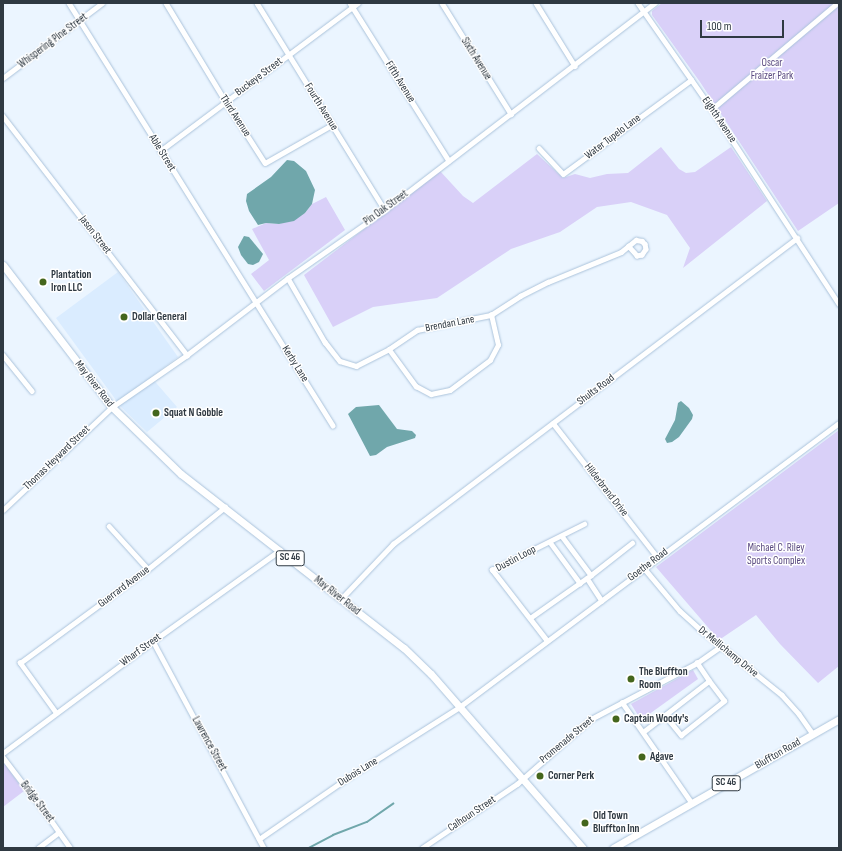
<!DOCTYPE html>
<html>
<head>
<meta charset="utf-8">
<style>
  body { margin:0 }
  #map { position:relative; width:842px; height:851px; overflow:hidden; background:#ebf5ff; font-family:"Sofia Sans Condensed",sans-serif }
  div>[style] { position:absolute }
  .built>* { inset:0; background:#daecff }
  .green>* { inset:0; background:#d9d0f8 }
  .water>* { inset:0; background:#70a7ab }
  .stream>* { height:1.5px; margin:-0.75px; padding:0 0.75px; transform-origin:0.75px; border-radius:0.75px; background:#70a7ab }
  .roads { filter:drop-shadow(0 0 1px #abc3db) drop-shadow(0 0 1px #abc3db) }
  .street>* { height:4.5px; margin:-2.25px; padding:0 2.25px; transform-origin:2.25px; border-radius:2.25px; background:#fff }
  .primary>* { height:7px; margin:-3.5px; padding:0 3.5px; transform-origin:3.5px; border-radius:3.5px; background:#fff }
  .dots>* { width:11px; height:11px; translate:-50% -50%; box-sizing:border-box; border:2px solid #fff; border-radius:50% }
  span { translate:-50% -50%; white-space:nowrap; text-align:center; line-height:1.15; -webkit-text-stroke:3px #fff; paint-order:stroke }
  .shield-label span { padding:1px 3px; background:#fff; border:1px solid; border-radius:3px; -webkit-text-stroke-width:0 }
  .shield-label { font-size:10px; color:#2f3942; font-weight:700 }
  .street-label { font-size:11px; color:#2f3942 }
  .park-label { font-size:11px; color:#5b4b81 }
  .poi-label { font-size:11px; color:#2f3942; font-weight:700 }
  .left { translate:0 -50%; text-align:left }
  .frame { position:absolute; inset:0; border:4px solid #2f3942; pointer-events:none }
  .scale { position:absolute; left:700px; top:20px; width:84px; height:18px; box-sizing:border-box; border:2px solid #2f3942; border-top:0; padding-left:5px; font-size:12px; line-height:14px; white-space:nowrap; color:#2f3942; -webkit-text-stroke:3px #fff; paint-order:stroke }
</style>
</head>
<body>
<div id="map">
  <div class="built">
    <i style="clip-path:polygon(118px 272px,178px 357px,151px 377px,177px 407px,147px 432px,121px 407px,56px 318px)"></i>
  </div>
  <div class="green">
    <i style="clip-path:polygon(662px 3px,839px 3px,839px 203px,798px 231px,700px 82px,652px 15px,652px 11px)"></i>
    <i style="clip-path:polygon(661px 147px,679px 169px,686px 173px,695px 172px,731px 147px,767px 201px,683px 268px,690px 248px,667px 215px,631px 202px,597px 207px,560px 232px,511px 249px,437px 298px,373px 307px,333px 327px,304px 275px,440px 171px,463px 196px,473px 203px,537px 154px,563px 178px,575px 174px,590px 178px,607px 174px,628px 173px)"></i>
    <i style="clip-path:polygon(326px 197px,345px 230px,264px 291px,251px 274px,269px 260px,252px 229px,266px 223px,279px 224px,305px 213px,312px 204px)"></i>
    <i style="clip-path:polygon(839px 430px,839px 666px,818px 683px,780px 644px,756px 615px,719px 640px,656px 567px)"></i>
    <i style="clip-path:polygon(693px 670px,698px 679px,641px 720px,631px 704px)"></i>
    <i style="clip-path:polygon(3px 761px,24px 791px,3px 807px)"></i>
  </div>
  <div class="water">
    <i style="clip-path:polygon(287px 160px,294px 161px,306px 171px,315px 190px,312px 204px,305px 213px,294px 221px,279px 224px,266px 223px,258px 225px,249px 211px,246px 201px,247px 194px,271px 177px)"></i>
    <i style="clip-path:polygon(244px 236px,249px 237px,263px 254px,259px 262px,253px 265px,248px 264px,241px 255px,238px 247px)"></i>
    <i style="clip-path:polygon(681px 401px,689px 408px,693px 415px,692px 419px,679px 437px,672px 442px,667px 443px,665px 439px,675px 420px,678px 403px)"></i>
    <i style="clip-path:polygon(379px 405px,397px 429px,412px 431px,416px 435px,415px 438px,387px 447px,376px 455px,370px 456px,348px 414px,356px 407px)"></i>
  </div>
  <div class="stream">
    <i style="left:309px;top:848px;width:27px;rotate:-28deg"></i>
    <i style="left:333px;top:835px;width:36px;rotate:-21deg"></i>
    <i style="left:367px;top:822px;width:32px;rotate:-35deg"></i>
  </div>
  <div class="roads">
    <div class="street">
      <i style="left:69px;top:3px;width:498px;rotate:58deg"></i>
      <i style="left:166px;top:3px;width:116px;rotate:58.8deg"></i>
      <i style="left:226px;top:102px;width:72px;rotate:57.4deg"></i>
      <i style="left:265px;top:163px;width:77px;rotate:-29.6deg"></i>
      <i style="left:257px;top:3px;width:243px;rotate:58.3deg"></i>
      <i style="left:350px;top:3px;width:186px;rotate:57.9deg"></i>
      <i style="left:442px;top:3px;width:131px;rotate:58.1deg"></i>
      <i style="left:536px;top:3px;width:74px;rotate:58.2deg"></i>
      <i style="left:638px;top:3px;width:129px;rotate:55.1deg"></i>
      <i style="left:712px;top:109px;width:233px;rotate:56.9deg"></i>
      <i style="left:3px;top:78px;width:124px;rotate:-37.1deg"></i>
      <i style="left:712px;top:109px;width:161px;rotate:-40.2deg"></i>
      <i style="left:3px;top:116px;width:302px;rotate:52.4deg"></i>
      <i style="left:539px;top:148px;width:35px;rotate:47deg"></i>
      <i style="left:563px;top:174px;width:159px;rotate:-36.3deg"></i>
      <i style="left:160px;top:151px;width:247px;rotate:-36.8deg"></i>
      <i style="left:288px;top:278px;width:74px;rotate:60deg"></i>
      <i style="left:325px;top:342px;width:24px;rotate:52deg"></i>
      <i style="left:340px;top:361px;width:17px;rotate:17deg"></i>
      <i style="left:356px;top:366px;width:37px;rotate:-27deg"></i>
      <i style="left:389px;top:349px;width:34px;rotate:-34deg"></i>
      <i style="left:417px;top:330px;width:76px;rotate:-11.5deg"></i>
      <i style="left:491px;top:315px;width:35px;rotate:-33deg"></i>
      <i style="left:520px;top:296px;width:31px;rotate:-27deg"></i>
      <i style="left:548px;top:282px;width:79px;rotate:-22.3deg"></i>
      <i style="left:621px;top:252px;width:19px;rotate:-39deg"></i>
      <i style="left:636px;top:240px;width:6px;rotate:9deg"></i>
      <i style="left:642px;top:241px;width:4px;rotate:45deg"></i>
      <i style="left:645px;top:244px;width:5px;rotate:79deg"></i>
      <i style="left:646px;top:249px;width:7px;rotate:124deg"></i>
      <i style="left:642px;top:255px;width:5px;rotate:169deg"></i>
      <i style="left:637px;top:256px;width:13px;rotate:-132deg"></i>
      <i style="left:389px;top:349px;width:46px;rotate:53.9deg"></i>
      <i style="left:416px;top:386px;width:17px;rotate:28deg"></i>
      <i style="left:431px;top:394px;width:19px;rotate:-12deg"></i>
      <i style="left:450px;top:390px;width:50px;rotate:-36.9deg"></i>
      <i style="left:490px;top:360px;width:17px;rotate:-62deg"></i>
      <i style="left:498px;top:345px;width:31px;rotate:-103deg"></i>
      <i style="left:3px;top:355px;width:46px;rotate:51.1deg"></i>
      <i style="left:553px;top:423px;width:171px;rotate:52.1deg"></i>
      <i style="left:3px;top:510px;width:150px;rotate:-43.4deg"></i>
      <i style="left:112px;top:407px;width:91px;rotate:-34.7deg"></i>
      <i style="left:187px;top:355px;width:127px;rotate:-37.3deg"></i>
      <i style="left:288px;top:278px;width:118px;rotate:-35deg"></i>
      <i style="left:385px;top:210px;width:340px;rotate:-37.5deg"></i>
      <i style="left:109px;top:526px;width:58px;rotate:47.8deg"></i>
      <i style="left:562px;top:536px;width:49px;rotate:53.4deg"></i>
      <i style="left:550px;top:542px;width:51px;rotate:53.8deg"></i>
      <i style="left:644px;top:568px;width:56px;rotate:50.1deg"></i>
      <i style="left:680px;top:611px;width:27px;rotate:42deg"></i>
      <i style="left:700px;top:629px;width:105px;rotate:38.8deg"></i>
      <i style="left:782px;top:695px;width:25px;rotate:48deg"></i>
      <i style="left:799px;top:714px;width:24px;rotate:55deg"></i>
      <i style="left:587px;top:578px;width:27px;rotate:57deg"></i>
      <i style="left:341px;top:599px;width:76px;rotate:-46.6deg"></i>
      <i style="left:393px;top:544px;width:507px;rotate:-37.14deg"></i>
      <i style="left:530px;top:618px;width:75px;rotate:-35.2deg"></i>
      <i style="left:591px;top:575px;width:52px;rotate:-38deg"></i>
      <i style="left:153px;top:641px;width:235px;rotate:61.8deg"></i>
      <i style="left:547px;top:641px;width:90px;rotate:-127.8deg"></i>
      <i style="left:492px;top:570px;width:103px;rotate:-26.6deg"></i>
      <i style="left:622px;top:702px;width:123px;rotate:55.3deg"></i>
      <i style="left:56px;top:713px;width:62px;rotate:-125.8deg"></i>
      <i style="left:20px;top:663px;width:159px;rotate:-36.3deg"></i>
      <i style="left:148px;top:569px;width:99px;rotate:-38.8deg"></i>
      <i style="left:665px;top:715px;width:26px;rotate:51deg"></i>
      <i style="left:681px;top:735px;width:55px;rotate:-38.3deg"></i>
      <i style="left:724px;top:701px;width:25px;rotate:-127deg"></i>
      <i style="left:643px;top:732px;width:83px;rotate:-37.7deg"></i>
      <i style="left:709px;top:681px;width:22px;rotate:-124deg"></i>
      <i style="left:3px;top:753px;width:187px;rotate:-36.7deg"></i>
      <i style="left:153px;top:641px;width:156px;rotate:-35.6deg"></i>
      <i style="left:3px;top:757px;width:74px;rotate:52.7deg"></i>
      <i style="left:48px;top:816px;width:39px;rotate:55deg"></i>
      <i style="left:259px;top:839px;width:102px;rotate:-34.6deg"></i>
      <i style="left:343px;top:781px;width:136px;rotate:-32.4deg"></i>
      <i style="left:458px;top:708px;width:476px;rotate:-36.8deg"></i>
      <i style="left:38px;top:848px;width:26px;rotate:-37deg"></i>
      <i style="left:422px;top:848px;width:115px;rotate:-34deg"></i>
      <i style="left:517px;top:784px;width:98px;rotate:-41.3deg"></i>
      <i style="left:591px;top:719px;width:120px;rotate:-27.8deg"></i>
      <i style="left:697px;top:663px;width:28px;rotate:-35deg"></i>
    </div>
    <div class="primary">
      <i style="left:3px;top:265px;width:179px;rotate:52.5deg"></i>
      <i style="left:112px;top:407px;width:96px;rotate:44.2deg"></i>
      <i style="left:181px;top:474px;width:283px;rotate:38deg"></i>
      <i style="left:404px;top:648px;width:37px;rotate:44deg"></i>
      <i style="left:431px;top:674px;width:231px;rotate:48.9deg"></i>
      <i style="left:613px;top:848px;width:260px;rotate:-29.7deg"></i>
    </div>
  </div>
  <div class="dots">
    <i style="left:43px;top:282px;background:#44661d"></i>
    <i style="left:124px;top:317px;background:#44661d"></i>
    <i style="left:156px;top:413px;background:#44661d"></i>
    <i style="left:631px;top:679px;background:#44661d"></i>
    <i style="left:616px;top:719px;background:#44661d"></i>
    <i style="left:642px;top:757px;background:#44661d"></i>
    <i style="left:540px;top:776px;background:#44661d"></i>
    <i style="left:585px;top:823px;background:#44661d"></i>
  </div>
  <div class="shield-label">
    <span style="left:290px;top:558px">SC 46</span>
    <span style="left:726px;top:783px">SC 46</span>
  </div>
  <div class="street-label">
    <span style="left:53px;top:41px;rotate:-37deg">Whispering Pine Street</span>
    <span style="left:476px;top:59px;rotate:58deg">Sixth Avenue</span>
    <span style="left:259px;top:77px;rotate:-37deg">Buckeye Street</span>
    <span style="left:400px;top:82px;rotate:58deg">Fifth Avenue</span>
    <span style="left:321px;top:107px;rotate:58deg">Fourth Avenue</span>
    <span style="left:235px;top:116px;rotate:57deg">Third Avenue</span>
    <span style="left:719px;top:120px;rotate:56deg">Eighth Avenue</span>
    <span style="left:613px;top:137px;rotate:-37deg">Water Tupelo Lane</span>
    <span style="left:162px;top:153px;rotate:58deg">Able Street</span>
    <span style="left:386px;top:208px;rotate:-36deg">Pin Oak Street</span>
    <span style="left:95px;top:235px;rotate:52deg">Jason Street</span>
    <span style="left:450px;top:324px;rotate:-11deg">Brendan Lane</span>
    <span style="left:295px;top:364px;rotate:58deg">Kerby Lane</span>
    <span style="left:94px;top:384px;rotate:52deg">May River Road</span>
    <span style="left:596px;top:390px;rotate:-37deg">Shults Road</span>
    <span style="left:57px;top:458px;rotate:-44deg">Thomas Heyward Street</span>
    <span style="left:606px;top:490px;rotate:52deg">Hilderbrand Drive</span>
    <span style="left:516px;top:559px;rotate:-28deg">Dustin Loop</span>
    <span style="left:648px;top:565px;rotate:-37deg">Goethe Road</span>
    <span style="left:124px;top:587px;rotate:-37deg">Guerrard Avenue</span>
    <span style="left:337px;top:596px;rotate:38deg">May River Road</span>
    <span style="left:141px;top:650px;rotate:-36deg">Wharf Street</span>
    <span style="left:728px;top:652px;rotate:39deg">Dr Mellichamp Drive</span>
    <span style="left:567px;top:740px;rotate:-40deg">Promenade Street</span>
    <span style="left:209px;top:744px;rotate:61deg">Lawrence Street</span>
    <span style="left:778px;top:754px;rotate:-30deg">Bluffton Road</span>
    <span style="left:358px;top:772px;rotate:-32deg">Dubois Lane</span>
    <span style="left:37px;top:802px;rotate:53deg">Bridge Street</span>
    <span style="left:472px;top:814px;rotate:-34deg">Calhoun Street</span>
  </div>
  <div class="park-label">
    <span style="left:772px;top:70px">Oscar<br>Fraizer Park</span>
    <span style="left:776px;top:555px">Michael C. Riley<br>Sports Complex</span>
  </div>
  <div class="poi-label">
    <span class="left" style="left:51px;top:282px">Plantation<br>Iron LLC</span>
    <span class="left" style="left:132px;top:317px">Dollar General</span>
    <span class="left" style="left:164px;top:413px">Squat N Gobble</span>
    <span class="left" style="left:639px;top:679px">The Bluffton<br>Room</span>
    <span class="left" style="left:624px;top:719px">Captain Woody's</span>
    <span class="left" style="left:650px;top:757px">Agave</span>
    <span class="left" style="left:548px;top:776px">Corner Perk</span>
    <span class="left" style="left:593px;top:823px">Old Town<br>Bluffton Inn</span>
  </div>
  <div class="frame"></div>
  <div class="scale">100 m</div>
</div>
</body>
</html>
